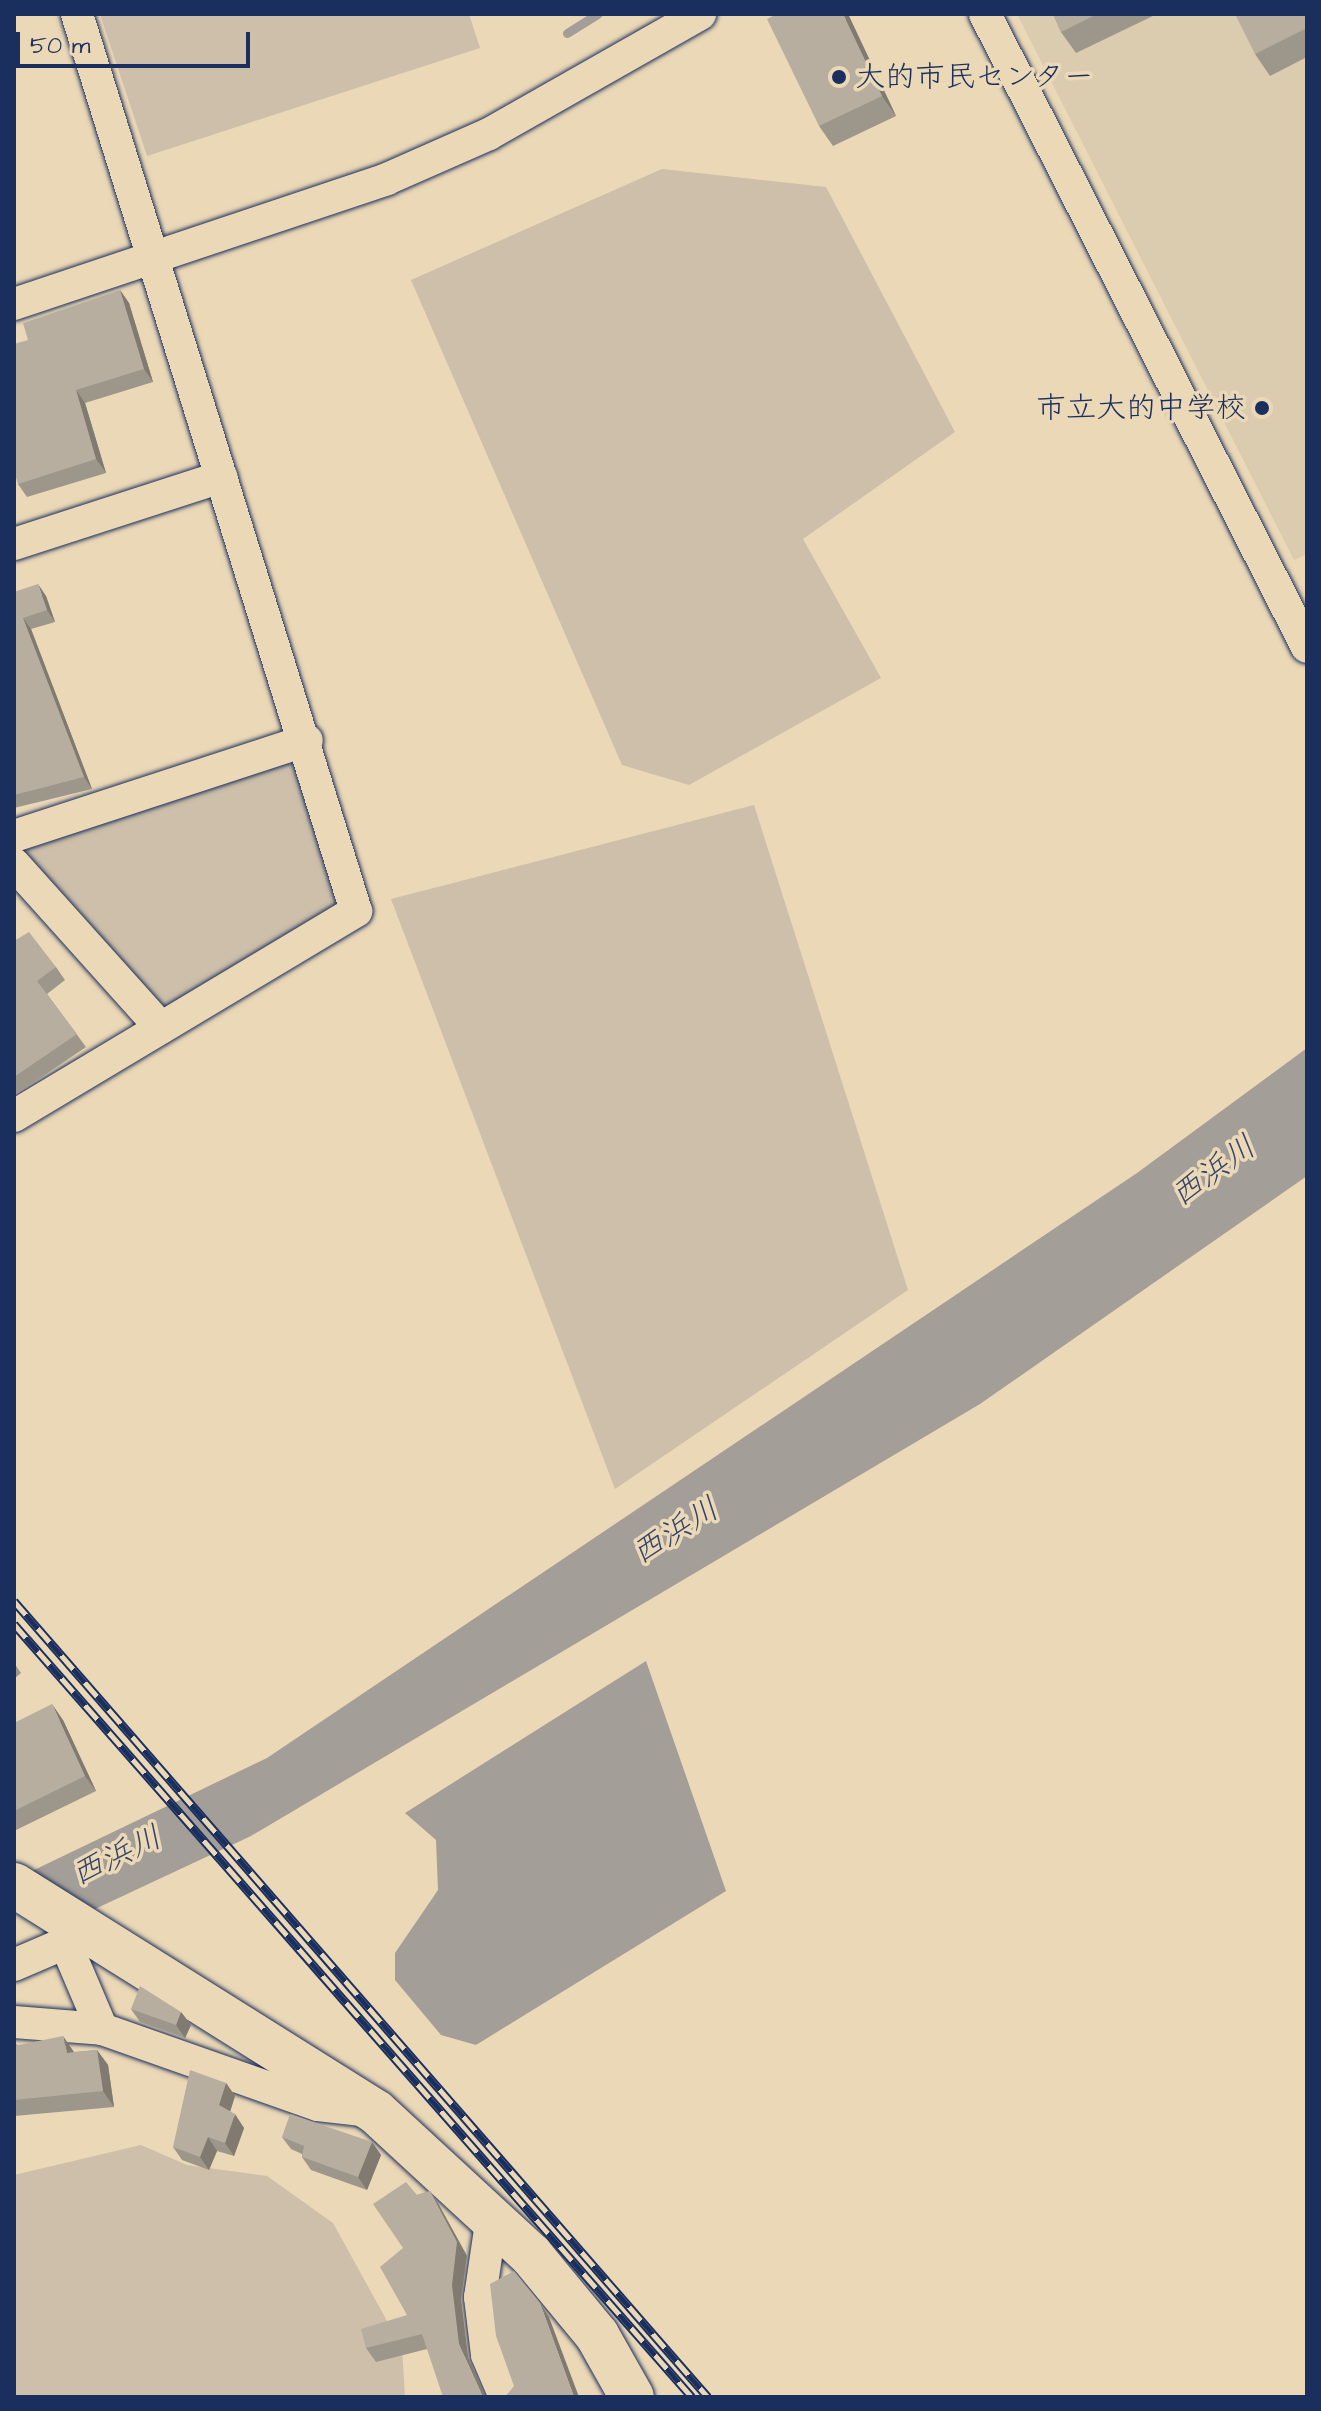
<!DOCTYPE html>
<html>
<head>
<meta charset="utf-8">
<style>
  body { margin:0 }
  #map { position:relative; width:1321px; height:2411px; overflow:hidden; background:#ebd8b6; font-family:"Architects Daughter","Klee One",sans-serif }
  div>[style] { position:absolute }
  .built>* { inset:0; background:#dbcbaf }
  .green>* { inset:0; background:#cdbfa9 }
  .water>* { inset:0; background:#a49e98 }
  .stream>* { height:9px; margin:-4.5px; padding:0 4.5px; transform-origin:4.5px; border-radius:4.5px; background:#a49e98 }
  .roads { filter:drop-shadow(0 0 2px #1b2f5e) drop-shadow(0 0 2px #1b2f5e) }
  .minor>* { height:32px; margin:-16px; padding:0 16px; transform-origin:16px; border-radius:16px; background:#ebd8b6 }
  .highway>* { height:44px; margin:-22px; padding:0 22px; transform-origin:22px; border-radius:22px; background:#ebd8b6 }
  .rail>* { height:9px; margin-top:-4.5px; transform-origin:0; background:repeating-linear-gradient(90deg,#ebd8b6 0 18px,#1b2f5e 0 36px); box-sizing:border-box; border-block:2px solid #1b2f5e }
  .wall>* { inset:0; background:#9d968a }
  .shaded-wall>* { inset:0; background:#807a70 }
  .building>* { inset:0; background:#b7aea0 }
  .dots>* { width:22px; height:22px; translate:-50% -50%; box-sizing:border-box; border:4px solid #ebd8b6; border-radius:50% }
  span { translate:-50% -50%; white-space:nowrap; text-align:center; line-height:1.15; -webkit-text-stroke:7px #ebd8b6; paint-order:stroke }
  .poi-label { font-size:30px; color:#1b2f5e }
  .left { translate:0 -50%; text-align:left }
  .right { translate:-100% -50%; text-align:right }
  .water-label { font-size:32px; color:#36456a; font-style:italic }
  .frame { position:absolute; inset:0; border:16px solid #1b2f5e; pointer-events:none }
  .scale { position:absolute; left:16px; top:32px; width:234px; height:36px; box-sizing:border-box; border:4px solid #1b2f5e; border-top:0; padding-left:10px; font-size:24px; line-height:28px; white-space:nowrap; color:#1b2f5e; -webkit-text-stroke:6px #ebd8b6; paint-order:stroke }
</style>
</head>
<body>
<div id="map">
  <div class="built">
    <i style="clip-path:polygon(1017px 14px,1307px 14px,1307px 554px,1294px 560px)"></i>
  </div>
  <div class="green">
    <i style="clip-path:polygon(100px 14px,469px 14px,480px 48px,147px 156px)"></i>
    <i style="clip-path:polygon(662px 169px,826px 187px,955px 432px,803px 539px,881px 678px,689px 785px,622px 765px,411px 280px)"></i>
    <i style="clip-path:polygon(281px 760px,299px 769px,340px 897px,329px 913px,173px 1008px,152px 1003px,25px 858px,30px 839px)"></i>
    <i style="clip-path:polygon(754px 805px,908px 1290px,615px 1489px,391px 899px)"></i>
    <i style="clip-path:polygon(141px 2145px,187px 2165px,267px 2176px,333px 2223px,402px 2348px,405px 2397px,14px 2397px,14px 2175px)"></i>
  </div>
  <div class="water">
    <i style="clip-path:polygon(1307px 1048px,1307px 1176px,980px 1404px,251px 1836px,95px 1909px,32px 1871px,267px 1758px,1137px 1173px)"></i>
    <i style="clip-path:polygon(646px 1661px,726px 1891px,476px 2045px,441px 2035px,395px 1980px,395px 1953px,438px 1890px,436px 1840px,405px 1813px)"></i>
  </div>
  <div class="stream">
    <i style="left:567px;top:33px;width:36px;rotate:-32deg"></i>
  </div>
  <div class="roads">
    <div class="minor">
      <i style="left:985px;top:14px;width:710px;rotate:63.04deg"></i>
      <i style="left:14px;top:304px;width:393px;rotate:-18.5deg"></i>
      <i style="left:387px;top:179px;width:111px;rotate:-23.8deg"></i>
      <i style="left:489px;top:134px;width:243px;rotate:-29.6deg"></i>
      <i style="left:14px;top:544px;width:218px;rotate:-17.9deg"></i>
      <i style="left:14px;top:836px;width:308px;rotate:-18.1deg"></i>
      <i style="left:14px;top:864px;width:220px;rotate:48.1deg"></i>
      <i style="left:14px;top:1116px;width:399px;rotate:-30.9deg"></i>
      <i style="left:356px;top:911px;width:939px;rotate:-107.28deg"></i>
      <i style="left:64px;top:1940px;width:97px;rotate:66.9deg"></i>
      <i style="left:14px;top:1965px;width:76px;rotate:-23.2deg"></i>
      <i style="left:14px;top:2022px;width:88px;rotate:4.5deg"></i>
      <i style="left:102px;top:2029px;width:229px;rotate:19.4deg"></i>
      <i style="left:318px;top:2105px;width:51px;rotate:6.7deg"></i>
      <i style="left:492px;top:2216px;width:82px;rotate:98.4deg"></i>
      <i style="left:480px;top:2297px;width:58px;rotate:83.1deg"></i>
      <i style="left:487px;top:2355px;width:46px;rotate:66.8deg"></i>
    </div>
    <div class="highway">
      <i style="left:14px;top:1885px;width:427px;rotate:32.1deg"></i>
      <i style="left:376px;top:2112px;width:211px;rotate:42.7deg"></i>
      <i style="left:531px;top:2255px;width:104px;rotate:50.5deg"></i>
      <i style="left:597px;top:2335px;width:71px;rotate:60.6deg"></i>
    </div>
  </div>
  <div class="rail">
    <i style="left:14px;top:1601px;width:1056px;rotate:48.92deg"></i>
    <i style="left:14px;top:1624px;width:1028px;rotate:48.75deg"></i>
  </div>
  <div class="wall">
    <i style="clip-path:polygon(848px 14px,896px 116px,833px 146px,819px 126px)"></i>
    <i style="clip-path:polygon(1053px 14px,1157px 14px,1076px 53px,1061px 32px)"></i>
    <i style="clip-path:polygon(1307px 14px,1307px 57px,1270px 76px,1255px 54px)"></i>
    <i style="clip-path:polygon(120px 290px,129px 303px,153px 382px,85px 403px,106px 473px,27px 497px,18px 484px,28px 340px)"></i>
    <i style="clip-path:polygon(14px 592px,46px 596px,55px 622px,31px 629px,92px 789px,14px 808px)"></i>
    <i style="clip-path:polygon(14px 941px,56px 967px,65px 980px,47px 994px,86px 1047px,14px 1096px)"></i>
    <i style="clip-path:polygon(14px 1663px,21px 1673px,14px 1679px)"></i>
    <i style="clip-path:polygon(63px 1720px,96px 1791px,14px 1831px,14px 1721px,16px 1722px)"></i>
    <i style="clip-path:polygon(131px 2009px,181px 2012px,191px 2025px,185px 2038px,140px 2022px)"></i>
    <i style="clip-path:polygon(14px 2041px,17px 2045px,74px 2052px,97px 2050px,108px 2065px,114px 2107px,14px 2116px)"></i>
    <i style="clip-path:polygon(226px 2083px,235px 2096px,230px 2112px,244px 2128px,234px 2156px,217px 2151px,209px 2170px,182px 2160px,173px 2147px)"></i>
    <i style="clip-path:polygon(282px 2137px,372px 2142px,381px 2155px,367px 2190px,311px 2170px,302px 2157px,302px 2154px,291px 2149px)"></i>
    <i style="clip-path:polygon(430px 2191px,439px 2205px,467px 2256px,461px 2299px,468px 2357px,427px 2349px,376px 2362px,366px 2348px,407px 2315px,403px 2248px,417px 2195px)"></i>
  </div>
  <div class="shaded-wall">
    <i style="clip-path:polygon(843px 14px,848px 14px,896px 116px,882px 96px)"></i>
    <i style="clip-path:polygon(120px 290px,129px 303px,153px 382px,144px 369px)"></i>
    <i style="clip-path:polygon(76px 390px,85px 403px,106px 473px,96px 459px)"></i>
    <i style="clip-path:polygon(38px 584px,46px 596px,55px 622px,47px 610px)"></i>
    <i style="clip-path:polygon(23px 618px,31px 629px,92px 789px,84px 777px)"></i>
    <i style="clip-path:polygon(52px 1704px,63px 1720px,96px 1791px,85px 1776px)"></i>
    <i style="clip-path:polygon(181px 2012px,191px 2025px,185px 2038px,176px 2025px)"></i>
    <i style="clip-path:polygon(63px 2036px,74px 2052px,67px 2053px)"></i>
    <i style="clip-path:polygon(97px 2050px,108px 2065px,114px 2107px,103px 2091px)"></i>
    <i style="clip-path:polygon(226px 2083px,235px 2096px,228px 2118px,219px 2105px)"></i>
    <i style="clip-path:polygon(235px 2114px,244px 2128px,234px 2156px,225px 2143px)"></i>
    <i style="clip-path:polygon(208px 2137px,217px 2151px,209px 2170px,200px 2157px)"></i>
    <i style="clip-path:polygon(372px 2142px,381px 2155px,367px 2190px,358px 2177px)"></i>
    <i style="clip-path:polygon(430px 2191px,439px 2205px,467px 2256px,461px 2299px,468px 2357px,486px 2397px,483px 2397px,459px 2344px)"></i>
    <i style="clip-path:polygon(540px 2303px,549px 2317px,579px 2397px,574px 2397px)"></i>
  </div>
  <div class="building">
    <i style="clip-path:polygon(777px 14px,843px 14px,882px 96px,819px 126px,767px 19px)"></i>
    <i style="clip-path:polygon(1053px 14px,1097px 14px,1061px 32px)"></i>
    <i style="clip-path:polygon(1235px 14px,1307px 14px,1307px 28px,1255px 54px)"></i>
    <i style="clip-path:polygon(120px 290px,144px 369px,76px 390px,96px 459px,18px 484px,14px 471px,14px 344px,28px 340px,23px 323px)"></i>
    <i style="clip-path:polygon(38px 584px,47px 610px,23px 618px,84px 777px,14px 795px,14px 592px)"></i>
    <i style="clip-path:polygon(29px 932px,56px 967px,37px 981px,77px 1034px,14px 1077px,14px 941px)"></i>
    <i style="clip-path:polygon(52px 1704px,85px 1776px,14px 1811px,14px 1721px,16px 1722px)"></i>
    <i style="clip-path:polygon(140px 1986px,181px 2012px,176px 2025px,131px 2009px)"></i>
    <i style="clip-path:polygon(63px 2036px,67px 2053px,97px 2050px,103px 2091px,14px 2100px,14px 2046px)"></i>
    <i style="clip-path:polygon(190px 2070px,226px 2083px,219px 2105px,235px 2114px,225px 2143px,208px 2137px,200px 2157px,173px 2147px)"></i>
    <i style="clip-path:polygon(290px 2114px,372px 2142px,358px 2177px,302px 2157px,304px 2146px,282px 2137px)"></i>
    <i style="clip-path:polygon(406px 2182px,417px 2195px,430px 2191px,457px 2242px,452px 2285px,459px 2344px,483px 2397px,443px 2397px,422px 2334px,366px 2348px,361px 2329px,407px 2315px,380px 2267px,403px 2248px,373px 2204px)"></i>
    <i style="clip-path:polygon(514px 2271px,540px 2303px,574px 2397px,505px 2397px,514px 2386px,496px 2336px,490px 2284px)"></i>
  </div>
  <div class="dots">
    <i style="left:839px;top:77px;background:#1b2f5e"></i>
    <i style="left:1262px;top:408px;background:#1b2f5e"></i>
  </div>
  <div class="poi-label">
    <span class="left" style="left:855px;top:77px">大的市民センター</span>
    <span class="right" style="left:1246px;top:408px">市立大的中学校</span>
  </div>
  <div class="water-label">
    <span style="left:1214px;top:1172px;rotate:-36deg">西浜川</span>
    <span style="left:676px;top:1532px;rotate:-32deg">西浜川</span>
    <span style="left:117px;top:1857px;rotate:-26deg">西浜川</span>
  </div>
  <div class="frame"></div>
  <div class="scale">50 m</div>
</div>
</body>
</html>
